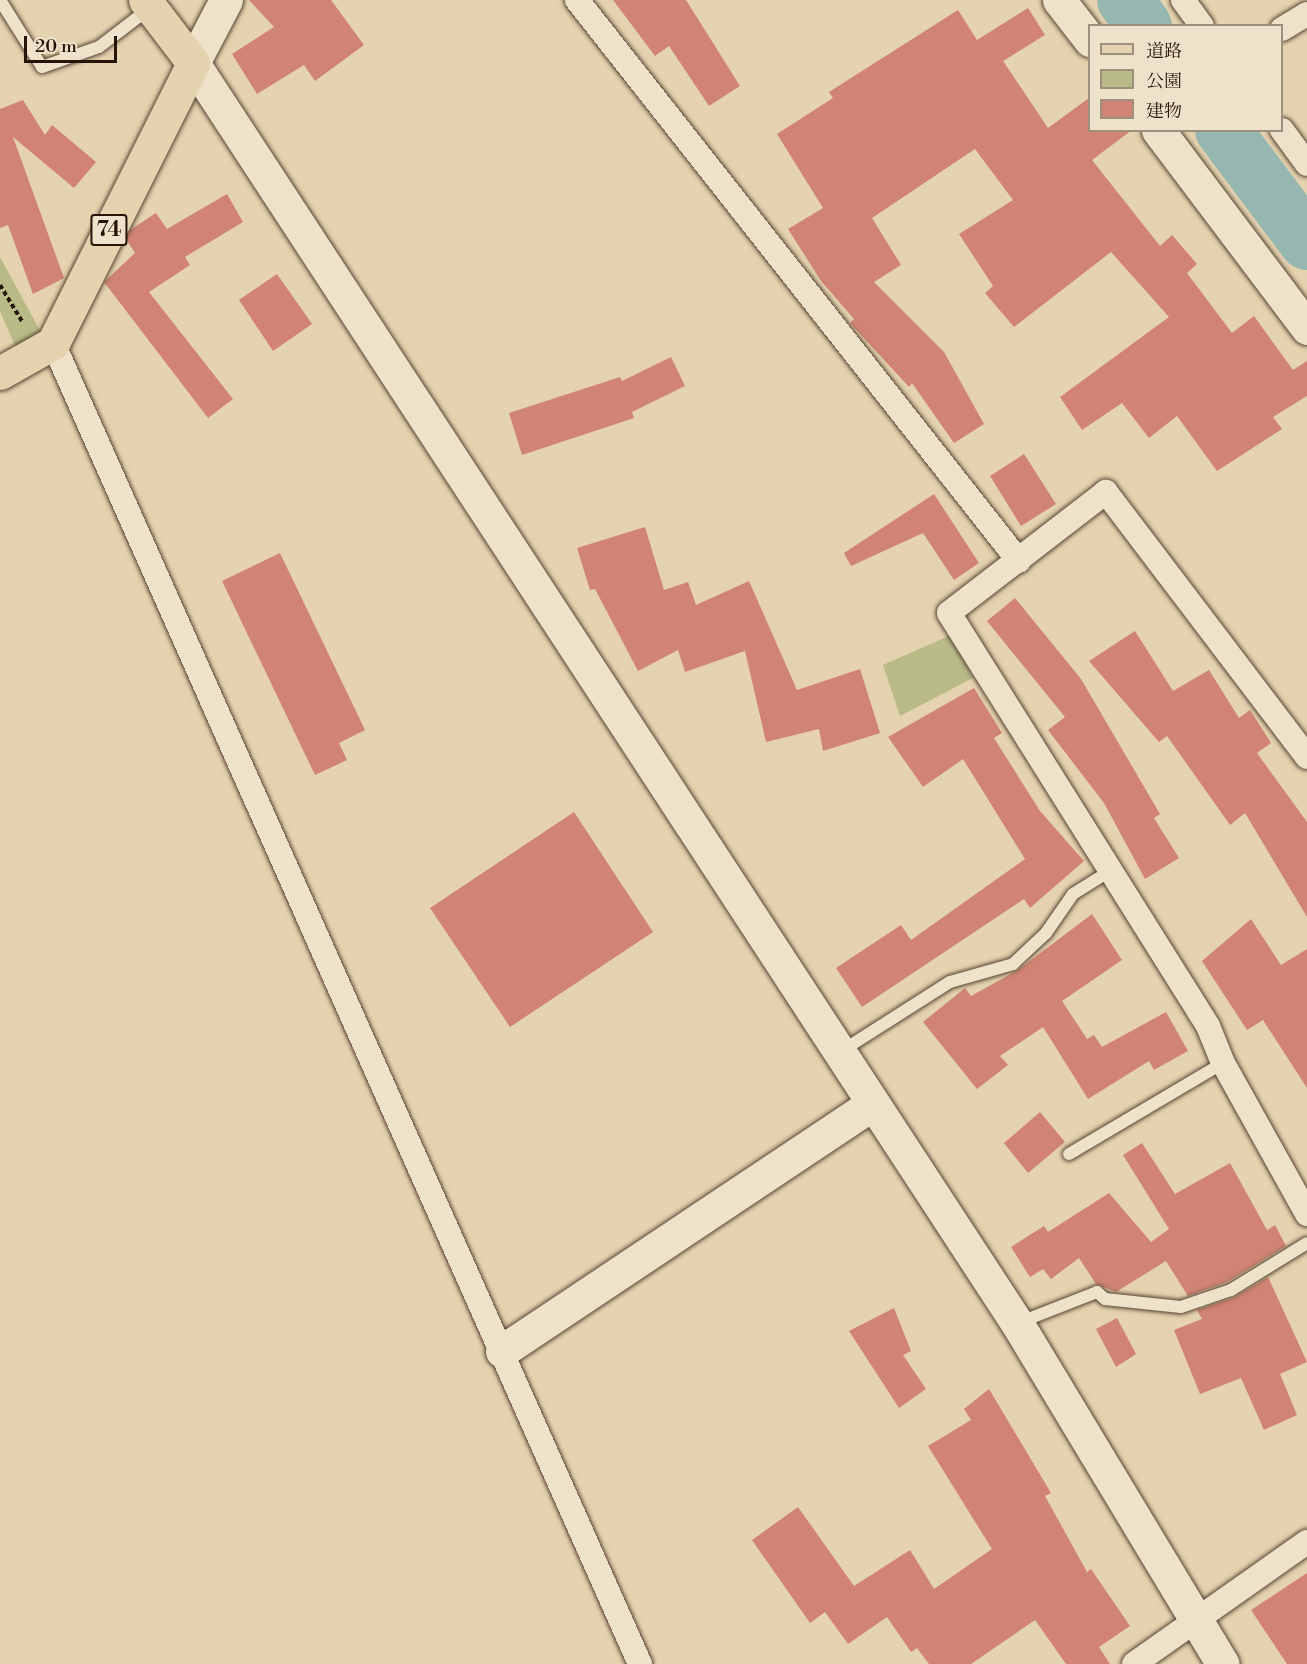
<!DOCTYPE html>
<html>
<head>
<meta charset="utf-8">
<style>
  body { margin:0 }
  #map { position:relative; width:1307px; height:1664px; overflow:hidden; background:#e5d2af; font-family:"Libre Bodoni","Noto Serif JP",serif }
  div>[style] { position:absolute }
  .green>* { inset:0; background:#b8bb88 }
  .river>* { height:56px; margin:-28px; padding:0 28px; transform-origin:28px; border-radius:28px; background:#96b7af }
  .building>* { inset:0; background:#d18473 }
  .path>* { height:4px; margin-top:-2px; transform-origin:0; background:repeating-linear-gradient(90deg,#271408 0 4.5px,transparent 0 7.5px) }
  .roads { filter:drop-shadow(0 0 2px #564432) drop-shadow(0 0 2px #564432) }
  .lane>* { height:12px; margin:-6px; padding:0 6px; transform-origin:6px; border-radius:6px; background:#eee2cb }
  .street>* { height:24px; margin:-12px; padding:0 12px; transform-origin:12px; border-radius:12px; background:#eee2cb }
  .secondary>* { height:33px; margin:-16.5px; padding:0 16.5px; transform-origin:16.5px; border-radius:16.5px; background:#eee2cb }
  .primary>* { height:33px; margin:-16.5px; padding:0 16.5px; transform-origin:16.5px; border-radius:16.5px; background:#e5d2af }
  span { translate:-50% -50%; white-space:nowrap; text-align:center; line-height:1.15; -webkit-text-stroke:6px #eee2cb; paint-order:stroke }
  .shield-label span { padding:2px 4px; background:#eee2cb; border:2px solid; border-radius:4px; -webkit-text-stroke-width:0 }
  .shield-label { font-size:21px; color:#271408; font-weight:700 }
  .legend { position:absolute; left:1088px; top:24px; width:195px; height:108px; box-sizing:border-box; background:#eee2cb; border:2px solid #9e907d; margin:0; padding:8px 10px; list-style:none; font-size:18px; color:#271408 }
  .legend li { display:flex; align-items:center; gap:12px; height:30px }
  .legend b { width:30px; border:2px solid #9e907d }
  .scale { position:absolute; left:24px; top:36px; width:93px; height:27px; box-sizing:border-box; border:3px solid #271408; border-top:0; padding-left:8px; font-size:18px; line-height:21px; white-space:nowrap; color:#271408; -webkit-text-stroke:4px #eee2cb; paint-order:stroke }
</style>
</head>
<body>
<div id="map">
  <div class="green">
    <i style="clip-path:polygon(0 257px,44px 338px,18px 353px,0 311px)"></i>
    <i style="clip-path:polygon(951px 635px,973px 678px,900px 716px,883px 665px)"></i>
  </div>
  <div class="river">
    <i style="left:1125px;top:0;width:32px;rotate:54deg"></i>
    <i style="left:1223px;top:130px;width:140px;rotate:53.1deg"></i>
  </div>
  <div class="building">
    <i style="clip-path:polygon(249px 0,331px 0,364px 45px,315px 81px,304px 65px,257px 94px,232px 54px,274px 27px)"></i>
    <i style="clip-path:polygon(613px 0,686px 0,740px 86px,709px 106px,669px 46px,655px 56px)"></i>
    <i style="clip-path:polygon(1028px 8px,1045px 35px,1003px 61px,1048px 128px,1089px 98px,1089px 130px,1132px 130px,1092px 160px,1160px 246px,1172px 235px,1197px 264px,1187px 273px,1232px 333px,1254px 316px,1293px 370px,1307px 361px,1307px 396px,1273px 417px,1282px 429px,1217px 471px,1177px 416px,1149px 438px,1122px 403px,1082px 430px,1060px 397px,1169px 317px,1111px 252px,1014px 327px,985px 293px,993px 286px,959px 234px,1013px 200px,975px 149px,872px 218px,901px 265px,874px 282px,944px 352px,984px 424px,954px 443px,912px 383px,909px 387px,850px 323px,854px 319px,821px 281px,788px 229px,823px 208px,777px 134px,833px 98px,829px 92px,958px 10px,977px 40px)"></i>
    <i style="clip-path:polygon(23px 100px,45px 135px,52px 125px,96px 162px,74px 188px,13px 137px,64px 278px,33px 294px,8px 225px,0 228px,0 109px)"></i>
    <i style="clip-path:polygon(227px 194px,243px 222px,185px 257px,190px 265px,149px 292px,233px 399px,208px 418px,104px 282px,135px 253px,126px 239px,130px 230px,156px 213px,167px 229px)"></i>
    <i style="clip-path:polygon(277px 274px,312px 324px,273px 351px,239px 300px)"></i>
    <i style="clip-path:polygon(671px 357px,685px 386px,632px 412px,634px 418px,522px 455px,509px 413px,620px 377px,622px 381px)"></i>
    <i style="clip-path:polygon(1024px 454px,1056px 504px,1021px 526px,990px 476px)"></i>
    <i style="clip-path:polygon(934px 494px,979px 563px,954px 580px,923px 533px,851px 566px,844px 553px)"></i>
    <i style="clip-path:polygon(645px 527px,664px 590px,688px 582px,696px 605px,749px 581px,797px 690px,860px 669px,880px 733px,823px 751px,819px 729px,766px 742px,745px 651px,685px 672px,678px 650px,638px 671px,595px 589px,590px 590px,577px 548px)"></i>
    <i style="clip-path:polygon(280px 553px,365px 730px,339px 743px,347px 760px,315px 775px,222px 581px)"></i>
    <i style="clip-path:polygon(1015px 598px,1081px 679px,1160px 814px,1154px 818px,1179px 858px,1145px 879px,1104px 803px,1048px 730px,1065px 717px,987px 621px)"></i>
    <i style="clip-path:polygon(1135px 631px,1173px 691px,1209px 670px,1239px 718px,1250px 710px,1271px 743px,1257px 753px,1307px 822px,1307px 917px,1245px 813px,1230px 825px,1167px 736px,1159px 742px,1089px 661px)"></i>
    <i style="clip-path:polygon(974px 688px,1002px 733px,994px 738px,1040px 811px,1084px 861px,1030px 908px,1024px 899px,862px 1007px,836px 968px,901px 925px,911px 940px,1025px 859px,963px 759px,923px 787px,888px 737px)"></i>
    <i style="clip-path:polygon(574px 812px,653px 932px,510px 1027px,430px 908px)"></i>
    <i style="clip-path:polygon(1092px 914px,1122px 960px,1062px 1001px,1087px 1039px,1094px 1035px,1102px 1047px,1166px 1012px,1188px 1051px,1154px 1070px,1149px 1061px,1088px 1099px,1043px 1027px,1000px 1056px,1008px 1065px,977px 1089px,923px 1022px,965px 988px,971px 996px,1018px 970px)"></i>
    <i style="clip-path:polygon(1251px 919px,1281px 965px,1307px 949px,1307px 1088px,1263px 1020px,1247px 1030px,1202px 961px)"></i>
    <i style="clip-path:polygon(1040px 1112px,1065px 1142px,1028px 1173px,1004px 1143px)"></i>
    <i style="clip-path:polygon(1142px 1143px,1175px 1194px,1230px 1163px,1267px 1230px,1275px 1225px,1286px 1246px,1227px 1282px,1188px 1296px,1166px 1261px,1116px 1292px,1096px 1284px,1079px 1258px,1051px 1279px,1043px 1269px,1030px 1277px,1011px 1247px,1044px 1226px,1048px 1232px,1109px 1193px,1151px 1242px,1169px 1229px,1123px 1155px)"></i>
    <i style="clip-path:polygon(1268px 1277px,1307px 1362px,1280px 1374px,1297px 1415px,1264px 1430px,1241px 1378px,1200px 1394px,1174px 1330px,1202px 1319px,1197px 1310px,1235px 1297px)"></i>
    <i style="clip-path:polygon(894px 1308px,911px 1351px,903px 1355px,926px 1389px,899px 1408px,849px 1331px)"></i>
    <i style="clip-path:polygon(1117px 1318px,1136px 1354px,1116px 1367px,1096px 1329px)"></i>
    <i style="clip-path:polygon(989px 1389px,1051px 1493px,1045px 1496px,1087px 1572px,1091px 1569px,1130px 1626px,1099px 1647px,1110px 1664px,1066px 1664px,1035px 1620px,971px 1664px,929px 1664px,917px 1648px,911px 1652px,887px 1617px,848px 1644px,825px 1612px,810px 1623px,752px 1540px,798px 1507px,854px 1586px,910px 1550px,934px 1589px,992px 1549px,928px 1446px,971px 1420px,964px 1409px)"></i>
    <i style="clip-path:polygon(1307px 1573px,1307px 1664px,1287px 1664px,1251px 1610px)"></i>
  </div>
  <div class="path">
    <i style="left:0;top:285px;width:44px;rotate:58.8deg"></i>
  </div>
  <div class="roads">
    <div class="lane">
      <i style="left:0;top:0;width:79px;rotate:57.9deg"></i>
      <i style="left:42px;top:67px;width:60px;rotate:-19.3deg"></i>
      <i style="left:99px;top:47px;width:64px;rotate:-37.4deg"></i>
      <i style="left:840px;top:1052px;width:130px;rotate:-32.5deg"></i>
      <i style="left:950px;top:982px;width:66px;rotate:-15.9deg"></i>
      <i style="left:1013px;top:964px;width:45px;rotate:-43.2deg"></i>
      <i style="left:1046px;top:933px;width:47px;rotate:-55.3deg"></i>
      <i style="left:1073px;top:894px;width:44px;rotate:-31.9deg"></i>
      <i style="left:1069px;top:1154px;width:179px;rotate:-30.6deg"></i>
      <i style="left:1018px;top:1323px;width:85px;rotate:-21.4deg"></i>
      <i style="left:1097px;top:1292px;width:11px;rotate:41deg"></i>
      <i style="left:1105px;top:1299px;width:76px;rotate:6deg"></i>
      <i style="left:1181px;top:1307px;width:53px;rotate:-18.8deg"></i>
      <i style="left:1231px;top:1290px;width:89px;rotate:-31.7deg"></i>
    </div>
    <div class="street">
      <i style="left:577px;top:0;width:714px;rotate:51.77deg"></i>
      <i style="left:1183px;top:0;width:32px;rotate:54deg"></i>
      <i style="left:1282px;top:29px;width:29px;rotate:-31deg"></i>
      <i style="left:1282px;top:130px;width:42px;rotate:53.7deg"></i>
      <i style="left:53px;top:343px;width:1446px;rotate:66.04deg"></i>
      <i style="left:1307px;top:757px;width:333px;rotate:-127.2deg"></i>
      <i style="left:1106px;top:492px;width:198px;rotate:142.4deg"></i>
      <i style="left:949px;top:613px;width:487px;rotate:57.9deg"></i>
      <i style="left:1208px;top:1026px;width:40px;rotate:68deg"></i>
      <i style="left:1223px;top:1063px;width:173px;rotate:60.9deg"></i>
      <i style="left:1134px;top:1664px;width:212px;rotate:-35.2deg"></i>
    </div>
    <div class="secondary">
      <i style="left:226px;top:0;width:71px;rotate:117.6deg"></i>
      <i style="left:193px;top:63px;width:1506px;rotate:56.82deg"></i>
      <i style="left:1017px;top:1323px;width:398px;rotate:58.9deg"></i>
      <i style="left:1059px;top:0;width:51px;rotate:52.2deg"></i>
      <i style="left:1158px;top:130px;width:248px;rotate:53deg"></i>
      <i style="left:502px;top:1351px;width:446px;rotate:-33.7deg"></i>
    </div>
    <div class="primary">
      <i style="left:0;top:373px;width:61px;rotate:-29.5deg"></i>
      <i style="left:53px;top:343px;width:313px;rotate:-63.4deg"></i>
      <i style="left:193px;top:63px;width:79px;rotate:-127.3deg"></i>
    </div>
  </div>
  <div class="shield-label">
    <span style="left:109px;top:230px">74</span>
  </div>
  <ul class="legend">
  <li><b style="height:8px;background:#e5d2af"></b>道路</li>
  <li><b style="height:16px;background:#b8bb88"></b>公園</li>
  <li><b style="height:16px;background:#d18473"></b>建物</li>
  </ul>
  <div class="scale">20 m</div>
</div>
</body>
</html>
